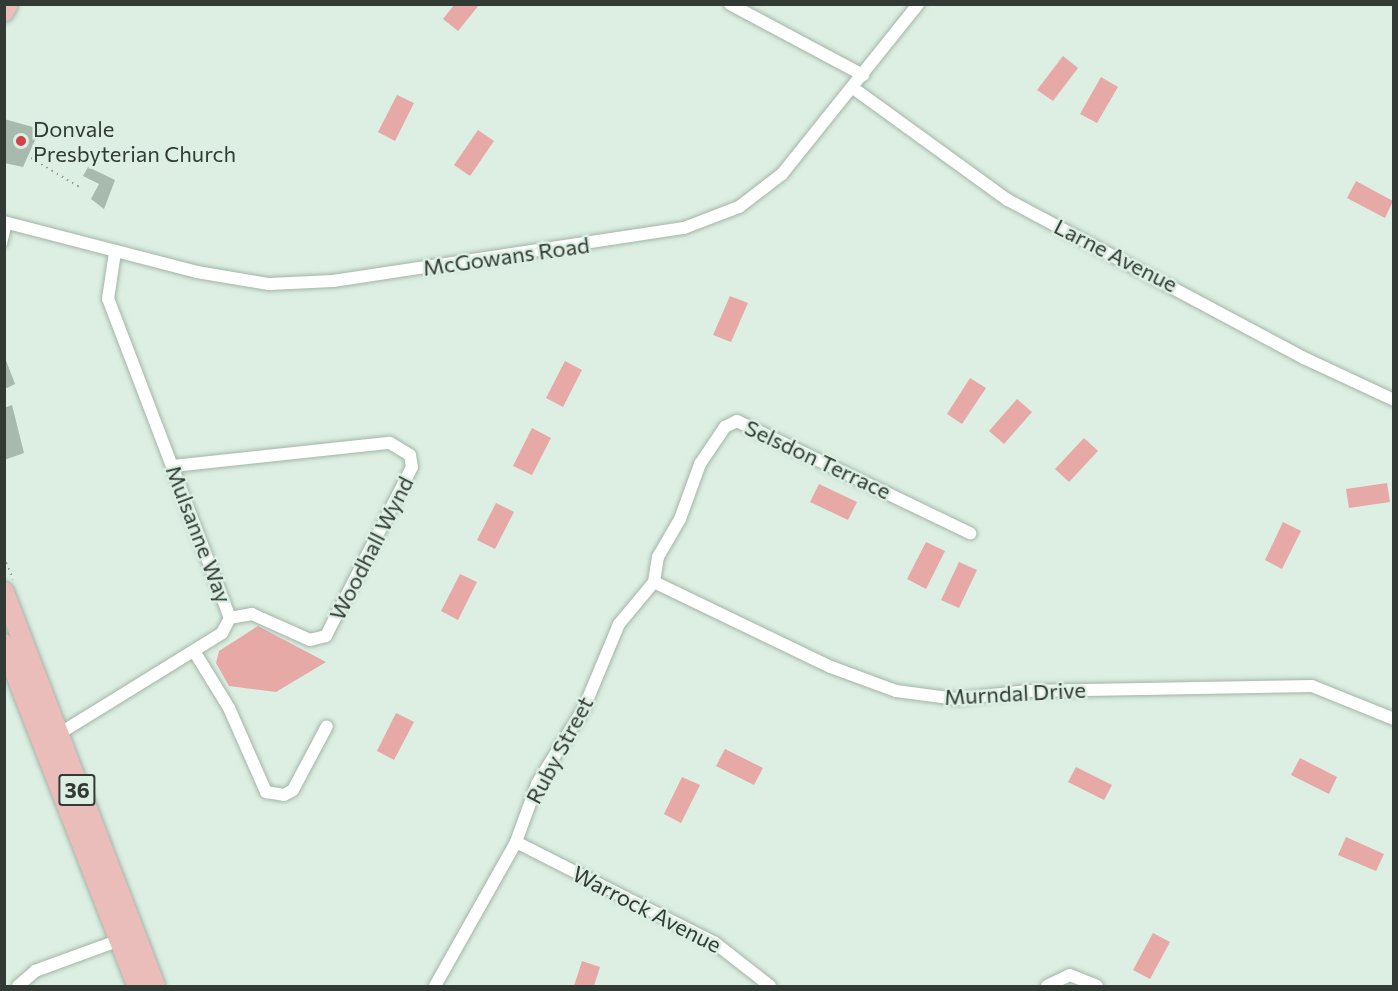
<!DOCTYPE html>
<html>
<head>
<meta charset="utf-8">
<style>
  body { margin:0 }
  #map { position:relative; width:1398px; height:991px; overflow:hidden; background:#dcefe2; font-family:Commissioner,sans-serif }
  div>[style] { position:absolute }
  .green>* { inset:0; background:#e7a9a6 }
  .building>* { inset:0; background:#a8b9ad }
  .path>* { height:2px; margin-top:-1px; transform-origin:0; background:repeating-linear-gradient(90deg,#93a198 0 1.5px,transparent 0 6px) }
  .roads { filter:drop-shadow(0 0 2px #a3b4a8) drop-shadow(0 0 2px #a3b4a8) }
  .service>* { height:6px; margin:-3px; padding:0 3px; transform-origin:3px; border-radius:3px; background:#fff }
  .minor>* { height:12px; margin:-6px; padding:0 6px; transform-origin:6px; border-radius:6px; background:#fff }
  .primary>* { height:20px; margin:-10px; padding:0 10px; transform-origin:10px; border-radius:10px; background:#eabcba }
  .dots>* { width:16px; height:16px; translate:-50% -50%; box-sizing:border-box; border:3px solid #dcefe2; border-radius:50% }
  span { translate:-50% -50%; white-space:nowrap; text-align:center; line-height:1.15; -webkit-text-stroke:5px #dcefe2; paint-order:stroke }
  .shield-label span { padding:2px 4px; background:#dcefe2; border:2px solid; border-radius:4px; -webkit-text-stroke-width:0 }
  .shield-label { font-size:21px; color:#323a35; font-weight:700 }
  .poi-label { font-size:22px; color:#323a35 }
  .left { translate:0 -50%; text-align:left }
  .street-label { font-size:22px; color:#323a35 }
  .frame { position:absolute; inset:0; border:6px solid #323a35; pointer-events:none }
</style>
</head>
<body>
<div id="map">
  <div class="green">
    <i style="clip-path:polygon(454px 5px,479px 5px,458px 31px,443px 19px)"></i>
    <i style="clip-path:polygon(1063px 56px,1078px 68px,1053px 101px,1037px 90px)"></i>
    <i style="clip-path:polygon(1101px 77px,1118px 87px,1097px 123px,1080px 114px)"></i>
    <i style="clip-path:polygon(397px 95px,414px 103px,395px 141px,378px 132px)"></i>
    <i style="clip-path:polygon(478px 130px,494px 141px,470px 176px,454px 165px)"></i>
    <i style="clip-path:polygon(1356px 181px,1393px 201px,1385px 218px,1347px 198px)"></i>
    <i style="clip-path:polygon(730px 296px,748px 303px,731px 342px,713px 335px)"></i>
    <i style="clip-path:polygon(565px 361px,582px 370px,563px 407px,546px 398px)"></i>
    <i style="clip-path:polygon(970px 378px,986px 388px,962px 424px,947px 414px)"></i>
    <i style="clip-path:polygon(1017px 399px,1032px 412px,1004px 444px,989px 431px)"></i>
    <i style="clip-path:polygon(532px 428px,551px 438px,532px 475px,513px 466px)"></i>
    <i style="clip-path:polygon(1084px 438px,1098px 451px,1069px 482px,1055px 469px)"></i>
    <i style="clip-path:polygon(1387px 483px,1390px 502px,1349px 508px,1346px 489px)"></i>
    <i style="clip-path:polygon(819px 484px,857px 502px,848px 520px,810px 502px)"></i>
    <i style="clip-path:polygon(496px 503px,514px 512px,495px 549px,477px 540px)"></i>
    <i style="clip-path:polygon(1283px 522px,1301px 531px,1282px 569px,1265px 560px)"></i>
    <i style="clip-path:polygon(926px 542px,945px 551px,926px 589px,907px 579px)"></i>
    <i style="clip-path:polygon(959px 562px,977px 570px,959px 608px,941px 600px)"></i>
    <i style="clip-path:polygon(460px 574px,477px 582px,458px 620px,441px 611px)"></i>
    <i style="clip-path:polygon(258px 626px,326px 662px,276px 692px,229px 686px,216px 663px,219px 651px)"></i>
    <i style="clip-path:polygon(396px 713px,414px 722px,394px 760px,377px 751px)"></i>
    <i style="clip-path:polygon(725px 749px,763px 768px,754px 785px,716px 766px)"></i>
    <i style="clip-path:polygon(1300px 758px,1337px 777px,1329px 794px,1291px 775px)"></i>
    <i style="clip-path:polygon(1076px 767px,1112px 785px,1104px 800px,1068px 782px)"></i>
    <i style="clip-path:polygon(682px 777px,700px 785px,681px 823px,664px 814px)"></i>
    <i style="clip-path:polygon(1346px 837px,1384px 854px,1376px 871px,1338px 855px)"></i>
    <i style="clip-path:polygon(1153px 933px,1170px 942px,1150px 979px,1133px 970px)"></i>
    <i style="clip-path:polygon(582px 961px,600px 967px,594px 986px,574px 986px)"></i>
  </div>
  <div class="building">
    <i style="clip-path:polygon(4px 119px,40px 129px,23px 167px,4px 163px)"></i>
    <i style="clip-path:polygon(88px 167px,115px 180px,104px 209px,91px 199px,99px 184px,83px 176px)"></i>
    <i style="clip-path:polygon(5px 358px,15px 384px,7px 388px,4px 387px)"></i>
    <i style="clip-path:polygon(12px 405px,24px 453px,4px 460px,4px 408px)"></i>
  </div>
  <div class="path">
    <i style="left:31px;top:158px;width:58px;rotate:31deg"></i>
    <i style="left:4px;top:557px;width:24px;rotate:68deg"></i>
  </div>
  <div class="roads">
    <div class="service">
      <i style="left:4px;top:244px;width:22px;rotate:-77deg"></i>
    </div>
    <div class="minor">
      <i style="left:730px;top:4px;width:151px;rotate:28.1deg"></i>
      <i style="left:853px;top:88px;width:191px;rotate:35.9deg"></i>
      <i style="left:1008px;top:200px;width:336px;rotate:28.1deg"></i>
      <i style="left:1304px;top:358px;width:99px;rotate:25deg"></i>
      <i style="left:4px;top:222px;width:199px;rotate:14.5deg"></i>
      <i style="left:197px;top:272px;width:73px;rotate:9.5deg"></i>
      <i style="left:269px;top:284px;width:64px;rotate:-2.7deg"></i>
      <i style="left:333px;top:281px;width:355px;rotate:-8.6deg"></i>
      <i style="left:684px;top:228px;width:59px;rotate:-20.9deg"></i>
      <i style="left:739px;top:207px;width:54px;rotate:-37.5deg"></i>
      <i style="left:782px;top:174px;width:218px;rotate:-51.3deg"></i>
      <i style="left:173px;top:466px;width:218px;rotate:-6.1deg"></i>
      <i style="left:390px;top:443px;width:23px;rotate:31deg"></i>
      <i style="left:410px;top:455px;width:12px;rotate:81deg"></i>
      <i style="left:412px;top:467px;width:190px;rotate:117deg"></i>
      <i style="left:326px;top:636px;width:16px;rotate:166deg"></i>
      <i style="left:310px;top:640px;width:64px;rotate:-155.9deg"></i>
      <i style="left:252px;top:614px;width:22px;rotate:170deg"></i>
      <i style="left:654px;top:582px;width:196px;rotate:25.7deg"></i>
      <i style="left:831px;top:667px;width:69px;rotate:20.3deg"></i>
      <i style="left:896px;top:691px;width:62px;rotate:7.5deg"></i>
      <i style="left:957px;top:699px;width:71px;rotate:-6.4deg"></i>
      <i style="left:1028px;top:691px;width:284px;rotate:-1deg"></i>
      <i style="left:1312px;top:686px;width:88px;rotate:21.9deg"></i>
      <i style="left:654px;top:582px;width:25px;rotate:-81deg"></i>
      <i style="left:658px;top:557px;width:44px;rotate:-59.9deg"></i>
      <i style="left:680px;top:519px;width:59px;rotate:-70deg"></i>
      <i style="left:700px;top:464px;width:45px;rotate:-56deg"></i>
      <i style="left:725px;top:427px;width:13px;rotate:-27deg"></i>
      <i style="left:737px;top:421px;width:259px;rotate:25.7deg"></i>
      <i style="left:194px;top:651px;width:67px;rotate:58.4deg"></i>
      <i style="left:229px;top:708px;width:92px;rotate:66.2deg"></i>
      <i style="left:266px;top:792px;width:18px;rotate:9deg"></i>
      <i style="left:284px;top:795px;width:10px;rotate:-29deg"></i>
      <i style="left:293px;top:790px;width:72px;rotate:-62deg"></i>
      <i style="left:57px;top:735px;width:194px;rotate:-31.7deg"></i>
      <i style="left:222px;top:633px;width:17px;rotate:-62deg"></i>
      <i style="left:230px;top:618px;width:342px;rotate:-110.9deg"></i>
      <i style="left:108px;top:299px;width:48px;rotate:-81.5deg"></i>
      <i style="left:516px;top:842px;width:223px;rotate:26.9deg"></i>
      <i style="left:715px;top:943px;width:70px;rotate:38deg"></i>
      <i style="left:18px;top:986px;width:23px;rotate:-41deg"></i>
      <i style="left:35px;top:971px;width:87px;rotate:-20.1deg"></i>
      <i style="left:435px;top:986px;width:165px;rotate:-60.6deg"></i>
      <i style="left:516px;top:842px;width:62px;rotate:-70.1deg"></i>
      <i style="left:537px;top:784px;width:89px;rotate:-58.3deg"></i>
      <i style="left:584px;top:708px;width:91px;rotate:-67.4deg"></i>
      <i style="left:619px;top:624px;width:55px;rotate:-50.2deg"></i>
      <i style="left:1047px;top:986px;width:25px;rotate:-26deg"></i>
      <i style="left:1070px;top:975px;width:29px;rotate:22deg"></i>
    </div>
    <div class="primary">
      <i style="left:4px;top:12px;width:9px;rotate:-63deg"></i>
      <i style="left:4px;top:592px;width:422px;rotate:69deg"></i>
      <i style="left:4px;top:644px;width:367px;rotate:68.7deg"></i>
    </div>
  </div>
  <div class="dots">
    <i style="left:21px;top:141px;background:#d24248"></i>
  </div>
  <div class="shield-label">
    <span style="left:77px;top:790px">36</span>
  </div>
  <div class="poi-label">
    <span class="left" style="left:33px;top:141px">Donvale<br>Presbyterian Church</span>
  </div>
  <div class="street-label">
    <span style="left:1116px;top:255px;rotate:27deg">Larne Avenue</span>
    <span style="left:506px;top:256px;rotate:-8deg">McGowans Road</span>
    <span style="left:818px;top:459px;rotate:25deg">Selsdon Terrace</span>
    <span style="left:199px;top:534px;rotate:69deg">Mulsanne Way</span>
    <span style="left:371px;top:548px;rotate:-63deg">Woodhall Wynd</span>
    <span style="left:1015px;top:693px;rotate:-3deg">Murndal Drive</span>
    <span style="left:559px;top:750px;rotate:-62deg">Ruby Street</span>
    <span style="left:647px;top:909px;rotate:27deg">Warrock Avenue</span>
  </div>
  <div class="frame"></div>
</div>
</body>
</html>
